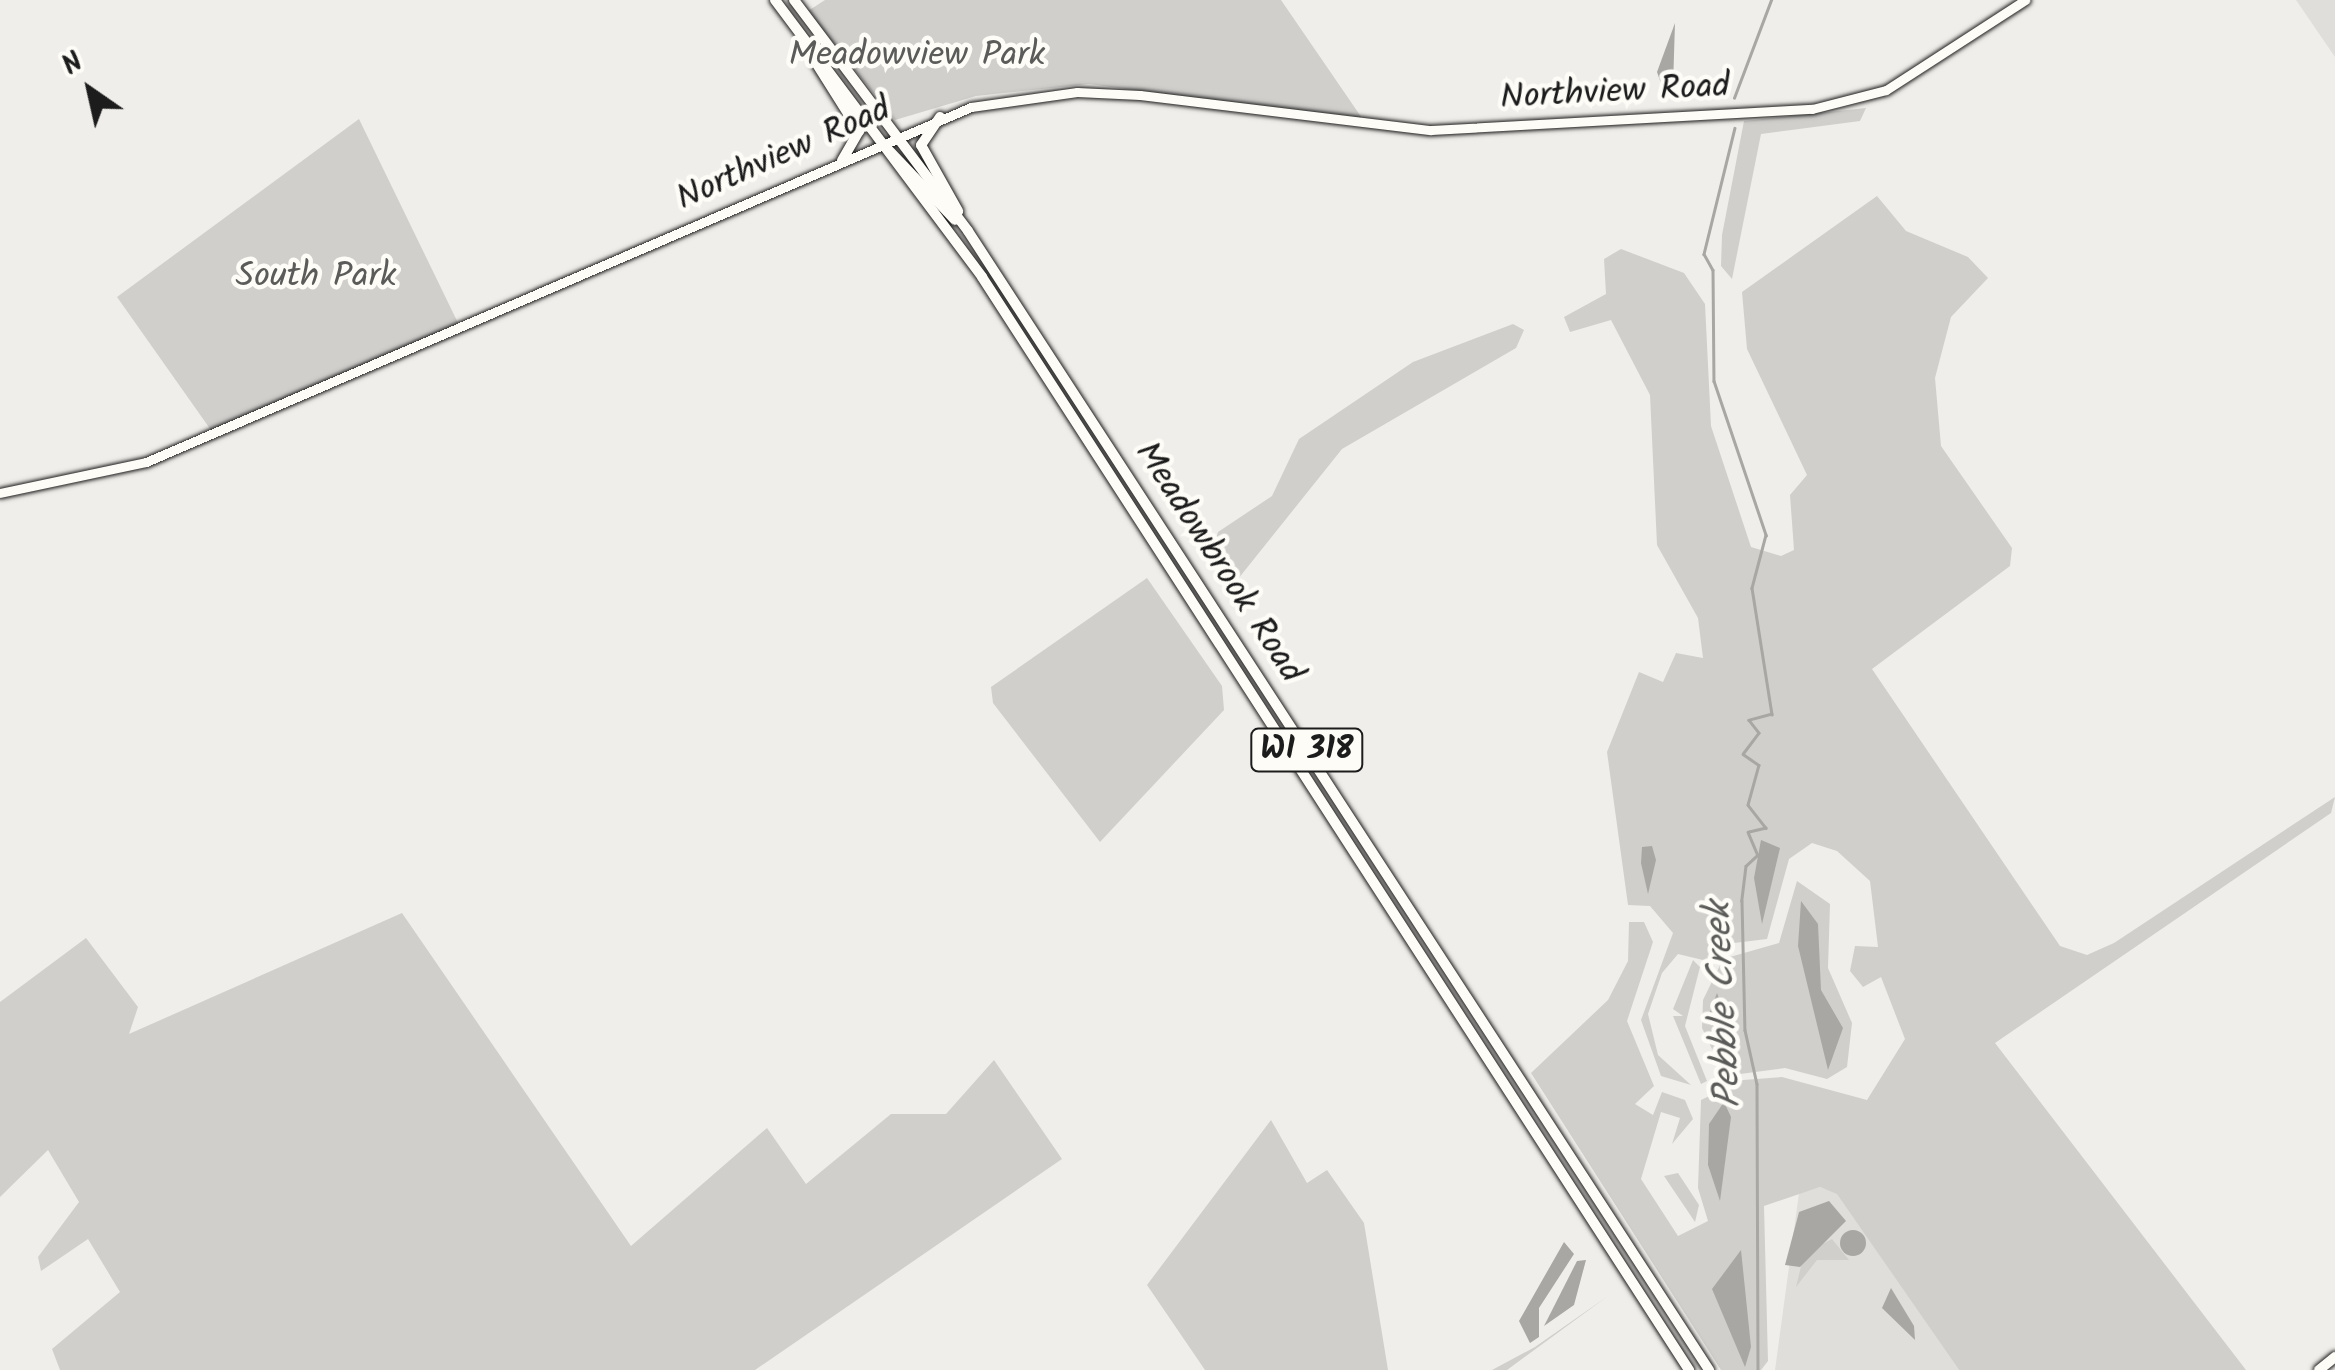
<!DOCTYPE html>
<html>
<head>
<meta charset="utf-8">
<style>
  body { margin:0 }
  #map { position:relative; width:2335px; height:1370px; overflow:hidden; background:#f0eeea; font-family:Kalam,sans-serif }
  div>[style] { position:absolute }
  .built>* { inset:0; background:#e0deda }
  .green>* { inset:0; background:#d0cfcc }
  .water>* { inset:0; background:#a8a7a3 }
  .round { border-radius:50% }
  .stream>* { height:2.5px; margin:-1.25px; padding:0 1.25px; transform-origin:1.25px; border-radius:1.25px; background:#a8a7a3 }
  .roads { filter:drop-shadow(0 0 2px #1c1c1c) drop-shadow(0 0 2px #1c1c1c) }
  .minor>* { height:9px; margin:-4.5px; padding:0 4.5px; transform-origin:4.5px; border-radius:4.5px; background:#fdfcf7 }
  .major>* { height:10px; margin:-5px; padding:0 5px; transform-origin:5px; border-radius:5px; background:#fdfcf7 }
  span { translate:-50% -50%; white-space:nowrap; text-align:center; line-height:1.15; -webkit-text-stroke:9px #fdfcf7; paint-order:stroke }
  .shield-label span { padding:2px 8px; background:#fdfcf7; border:2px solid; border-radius:8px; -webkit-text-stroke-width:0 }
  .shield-label { font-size:32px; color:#1c1c1c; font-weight:700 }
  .park-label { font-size:35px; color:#5b5b5a }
  .street-label { font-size:35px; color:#1c1c1c }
  .water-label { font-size:38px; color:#5b5b59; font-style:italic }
  .north { position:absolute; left:40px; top:40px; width:100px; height:100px; -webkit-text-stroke:8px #fdfcf7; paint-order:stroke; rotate:326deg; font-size:28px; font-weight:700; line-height:40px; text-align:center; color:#1c1c1c }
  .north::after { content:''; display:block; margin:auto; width:35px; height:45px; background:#1c1c1c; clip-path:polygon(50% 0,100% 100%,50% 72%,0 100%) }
</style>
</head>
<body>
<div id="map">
  <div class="built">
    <i style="clip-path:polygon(2296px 0,2335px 0,2335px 57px)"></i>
    <i style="clip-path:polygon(1820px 1187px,1837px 1193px,1959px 1370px,1775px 1370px,1799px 1193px)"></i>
  </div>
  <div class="green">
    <i style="clip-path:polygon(825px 0,1281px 0,1364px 121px,1089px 84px,976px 96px,895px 120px,808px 11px)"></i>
    <i style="clip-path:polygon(1866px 108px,1860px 121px,1761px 134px,1732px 279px,1721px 266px,1722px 235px,1744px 121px)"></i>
    <i style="clip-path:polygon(359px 119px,460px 327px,213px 433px,117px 297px)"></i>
    <i style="clip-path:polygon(1877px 196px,1906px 231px,1968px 257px,1988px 278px,1951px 317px,1935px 378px,1941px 446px,2012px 548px,2010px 566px,1872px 669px,2060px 946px,2087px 955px,2114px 943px,2335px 797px,2331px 813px,1995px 1043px,2246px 1370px,1959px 1370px,1837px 1194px,1820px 1187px,1764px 1206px,1768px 1361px,1761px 1370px,1721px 1370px,1531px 1073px,1608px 1000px,1628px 961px,1629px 922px,1644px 922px,1653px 942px,1627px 1021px,1654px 1086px,1635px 1104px,1653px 1115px,1662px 1092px,1685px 1100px,1693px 1119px,1672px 1144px,1680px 1118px,1661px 1112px,1641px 1179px,1678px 1236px,1708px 1221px,1698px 1188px,1701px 1100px,1743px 1080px,1782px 1077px,1867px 1100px,1905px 1039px,1881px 977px,1863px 987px,1850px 971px,1855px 946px,1878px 947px,1870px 881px,1837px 851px,1812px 843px,1789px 859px,1767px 939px,1726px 944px,1707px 961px,1678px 954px,1662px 973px,1648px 1014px,1658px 1055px,1691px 1085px,1661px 1076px,1641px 1020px,1673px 933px,1650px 906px,1628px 905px,1607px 752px,1639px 672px,1663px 682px,1676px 653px,1703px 658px,1698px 618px,1657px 545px,1650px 395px,1611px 320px,1570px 332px,1564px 317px,1606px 294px,1604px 259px,1621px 249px,1684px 273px,1705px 304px,1711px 426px,1751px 547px,1781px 556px,1794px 550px,1790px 495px,1807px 475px,1747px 349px,1742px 292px)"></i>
    <i style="clip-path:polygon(1513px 324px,1524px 330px,1516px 348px,1342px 449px,1238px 579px,1214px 546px,1218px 532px,1272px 496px,1299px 439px,1413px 362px)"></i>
    <i style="clip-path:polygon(1147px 578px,1222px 686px,1224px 710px,1100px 842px,993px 703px,991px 687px)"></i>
    <i style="clip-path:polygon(1797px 881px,1830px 904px,1828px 968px,1852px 1023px,1847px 1067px,1827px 1079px,1785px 1068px,1725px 1076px,1702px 1028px,1703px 1000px,1723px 959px,1779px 943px)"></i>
    <i style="clip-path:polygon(402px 913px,631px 1246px,767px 1128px,806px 1184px,891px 1114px,946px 1114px,994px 1060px,1062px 1159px,755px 1370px,60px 1370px,52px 1349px,120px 1292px,88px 1239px,41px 1271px,38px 1257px,79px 1202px,48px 1150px,0 1197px,0 1002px,86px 938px,138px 1007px,129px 1034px)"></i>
    <i style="clip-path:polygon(1693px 960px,1700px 967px,1685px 1026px,1707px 1081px,1701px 1084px,1673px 1016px,1683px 1016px,1673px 1009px)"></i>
    <i style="clip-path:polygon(1271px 1120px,1307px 1183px,1327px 1170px,1364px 1223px,1388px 1370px,1205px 1370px,1147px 1285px)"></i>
    <i style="clip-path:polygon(1678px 1173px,1699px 1205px,1695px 1222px,1664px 1176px)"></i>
    <i style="clip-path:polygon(1832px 1239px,1849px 1260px,1817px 1260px,1796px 1287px,1804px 1254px)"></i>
    <i style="clip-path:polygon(1608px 1296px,1507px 1370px,1492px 1370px,1535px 1347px)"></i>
  </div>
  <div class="water">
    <i style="clip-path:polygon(1675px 23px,1673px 86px,1664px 92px,1657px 72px)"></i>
    <i style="clip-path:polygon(1761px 840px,1780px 848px,1762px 924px,1754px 878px)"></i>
    <i style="clip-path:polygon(1652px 846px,1656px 860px,1648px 894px,1641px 863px,1642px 847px)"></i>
    <i style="clip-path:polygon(1801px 901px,1818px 924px,1821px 990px,1843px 1028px,1828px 1070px,1798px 946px)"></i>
    <i style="clip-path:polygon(1717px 993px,1726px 1017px,1722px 1055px,1709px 1014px)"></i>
    <i style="clip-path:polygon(1724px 1102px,1731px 1117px,1720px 1201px,1708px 1165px,1709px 1124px)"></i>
    <i style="clip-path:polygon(1829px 1201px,1846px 1221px,1800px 1267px,1785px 1265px,1799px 1212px)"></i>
    <i class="round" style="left:1840px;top:1230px;width:26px;height:26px"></i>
    <i style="clip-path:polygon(1564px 1242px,1574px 1254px,1539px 1308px,1539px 1337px,1530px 1343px,1519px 1321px)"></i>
    <i style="clip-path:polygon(1741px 1250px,1751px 1347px,1745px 1367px,1712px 1289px)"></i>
    <i style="clip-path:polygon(1586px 1260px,1574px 1305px,1544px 1326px,1577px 1261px)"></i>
    <i style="clip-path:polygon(1891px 1288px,1914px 1326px,1915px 1340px,1882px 1308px)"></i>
  </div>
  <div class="stream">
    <i style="left:1734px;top:98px;width:105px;rotate:-69.3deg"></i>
    <i style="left:1735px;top:128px;width:130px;rotate:103.8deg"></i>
    <i style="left:1704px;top:254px;width:18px;rotate:61deg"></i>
    <i style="left:1713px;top:270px;width:111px;rotate:89.5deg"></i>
    <i style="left:1714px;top:381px;width:163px;rotate:71.3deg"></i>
    <i style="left:1766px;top:535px;width:55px;rotate:104.8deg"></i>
    <i style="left:1752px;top:588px;width:128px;rotate:81deg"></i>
    <i style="left:1772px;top:714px;width:24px;rotate:165deg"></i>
    <i style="left:1749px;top:720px;width:16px;rotate:52deg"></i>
    <i style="left:1759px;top:733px;width:26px;rotate:127deg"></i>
    <i style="left:1743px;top:754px;width:19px;rotate:35deg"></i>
    <i style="left:1759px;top:765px;width:41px;rotate:105.4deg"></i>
    <i style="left:1748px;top:805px;width:29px;rotate:52deg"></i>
    <i style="left:1766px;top:828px;width:18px;rotate:167deg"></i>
    <i style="left:1748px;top:832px;width:25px;rotate:67deg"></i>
    <i style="left:1758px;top:855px;width:16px;rotate:137deg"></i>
    <i style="left:1746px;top:866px;width:35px;rotate:97deg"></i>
    <i style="left:1742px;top:901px;width:129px;rotate:88.7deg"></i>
    <i style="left:1745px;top:1030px;width:55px;rotate:77.5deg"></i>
    <i style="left:1757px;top:1084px;width:286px;rotate:89.8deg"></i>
  </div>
  <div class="roads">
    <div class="minor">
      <i style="left:0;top:493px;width:149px;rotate:-12deg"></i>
      <i style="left:146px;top:462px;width:898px;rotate:-23.28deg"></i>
      <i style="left:971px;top:107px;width:107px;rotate:-8.1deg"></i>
      <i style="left:1077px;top:92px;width:63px;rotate:2.7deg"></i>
      <i style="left:1140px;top:95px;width:293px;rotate:6.9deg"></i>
      <i style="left:1431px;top:130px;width:382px;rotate:-3.2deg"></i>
      <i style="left:1812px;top:109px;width:76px;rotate:-14.4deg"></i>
      <i style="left:1886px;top:90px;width:166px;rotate:-32.9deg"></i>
    </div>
    <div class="major">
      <i style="left:775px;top:0;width:346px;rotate:53.2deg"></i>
      <i style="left:982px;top:277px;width:1302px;rotate:57.1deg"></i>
      <i style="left:794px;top:0;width:289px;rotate:53deg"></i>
      <i style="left:968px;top:231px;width:1359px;rotate:56.95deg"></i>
      <i style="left:815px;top:61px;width:83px;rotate:57.8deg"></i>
      <i style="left:859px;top:131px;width:34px;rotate:120deg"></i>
      <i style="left:940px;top:117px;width:34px;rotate:124deg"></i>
      <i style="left:921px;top:145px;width:76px;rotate:60.7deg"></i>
      <i style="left:882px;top:143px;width:106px;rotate:46.5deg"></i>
      <i style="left:2319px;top:1370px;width:21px;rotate:-39deg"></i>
    </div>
  </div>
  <div class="shield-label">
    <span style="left:1307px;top:750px">WI 318</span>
  </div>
  <div class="park-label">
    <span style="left:917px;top:56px">Meadowview Park</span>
    <span style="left:316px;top:277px">South Park</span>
  </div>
  <div class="street-label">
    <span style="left:1615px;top:93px;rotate:-3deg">Northview Road</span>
    <span style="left:784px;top:155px;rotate:-24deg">Northview Road</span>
    <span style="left:1218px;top:563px;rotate:57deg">Meadowbrook Road</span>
  </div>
  <div class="water-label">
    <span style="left:1725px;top:1005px;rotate:-93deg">Pebble Creek</span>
  </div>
  <div class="north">N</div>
</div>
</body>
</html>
